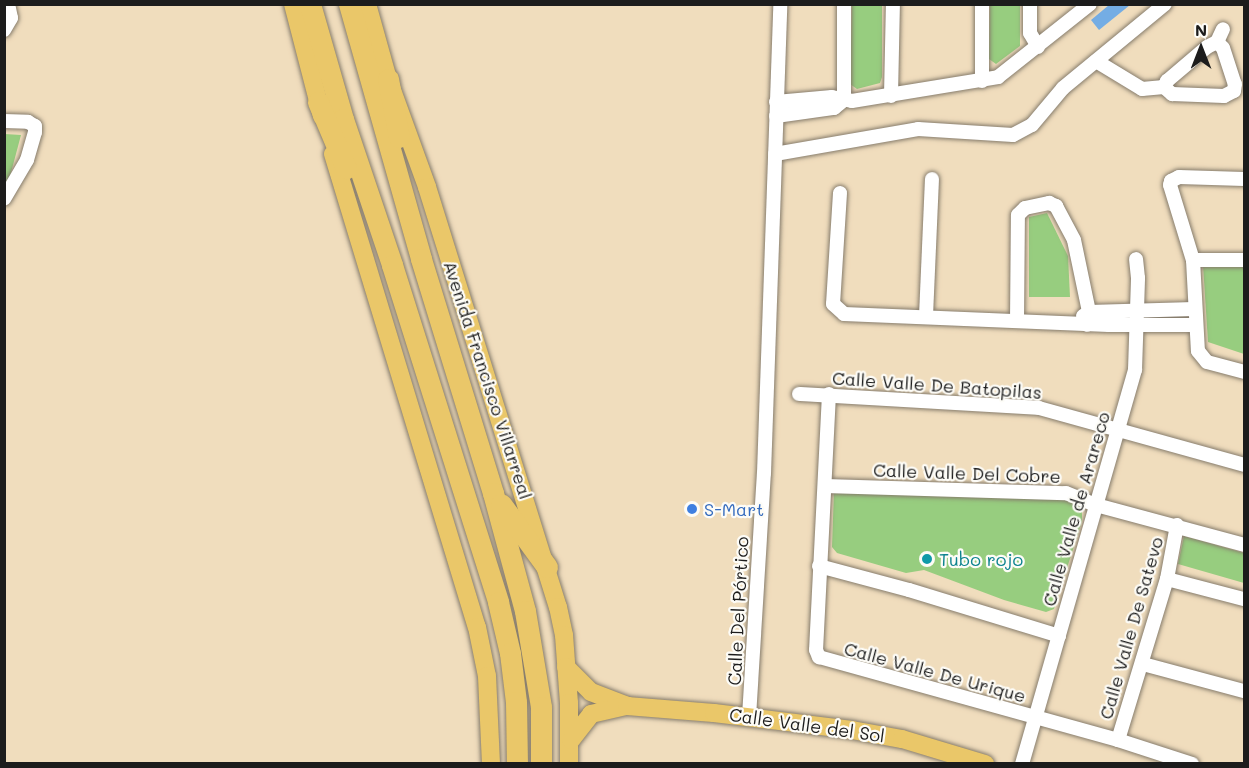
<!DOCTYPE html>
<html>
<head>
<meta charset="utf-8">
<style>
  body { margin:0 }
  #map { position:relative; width:1249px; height:768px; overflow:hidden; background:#f0ddbd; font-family:Mali,sans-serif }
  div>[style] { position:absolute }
  .green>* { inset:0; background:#97cd7f }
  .water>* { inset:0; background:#74ade4 }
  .roads { filter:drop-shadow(0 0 2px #867c6c) drop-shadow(0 0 2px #867c6c) }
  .minor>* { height:14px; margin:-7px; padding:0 7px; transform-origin:7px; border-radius:7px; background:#fff }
  .major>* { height:18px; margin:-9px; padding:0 9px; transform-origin:9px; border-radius:9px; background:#eac769 }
  .highway>* { height:21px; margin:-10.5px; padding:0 10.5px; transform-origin:10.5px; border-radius:10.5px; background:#eac769 }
  .dots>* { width:16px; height:16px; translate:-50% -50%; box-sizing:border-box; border:3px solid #fdfcf7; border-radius:50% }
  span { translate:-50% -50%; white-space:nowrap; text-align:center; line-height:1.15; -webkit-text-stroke:4.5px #fdfcf7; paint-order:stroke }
  .street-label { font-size:18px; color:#1c1c1c }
  .shop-label { font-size:18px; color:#366cbe }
  .left { translate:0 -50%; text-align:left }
  .culture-label { font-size:18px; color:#0d838f }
  .frame { position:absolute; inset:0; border:6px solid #1c1c1c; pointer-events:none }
  .north { position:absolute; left:1171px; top:18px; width:60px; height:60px; -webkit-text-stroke:4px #fdfcf7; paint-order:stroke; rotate:0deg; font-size:16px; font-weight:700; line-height:24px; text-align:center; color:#1c1c1c }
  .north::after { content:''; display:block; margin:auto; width:21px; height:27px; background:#1c1c1c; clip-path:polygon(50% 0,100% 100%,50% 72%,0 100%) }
</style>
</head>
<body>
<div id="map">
  <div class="green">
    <i style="clip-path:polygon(852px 5px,882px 5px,882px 77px,880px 83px,857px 89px,850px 84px)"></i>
    <i style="clip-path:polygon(990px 5px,1020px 5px,1020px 46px,996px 64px,989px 59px)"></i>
    <i style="clip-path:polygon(5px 134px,21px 135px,9px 180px,5px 186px)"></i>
    <i style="clip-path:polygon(1047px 213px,1068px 256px,1070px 297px,1029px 297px,1029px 217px)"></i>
    <i style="clip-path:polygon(1203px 265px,1244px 266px,1244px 354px,1208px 342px)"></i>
    <i style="clip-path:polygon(834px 490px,1059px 498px,1082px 505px,1082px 521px,1054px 609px,1046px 612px,1004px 600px,924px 570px,906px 573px,837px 553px,832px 547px)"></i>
    <i style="clip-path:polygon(1184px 536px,1244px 553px,1244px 583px,1178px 564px)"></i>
  </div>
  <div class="water">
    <i style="clip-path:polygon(1109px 5px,1130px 5px,1099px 30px,1091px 20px)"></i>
  </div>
  <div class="roads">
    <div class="minor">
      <i style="left:1030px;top:4px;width:29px;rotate:90deg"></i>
      <i style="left:1030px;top:33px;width:16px;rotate:60deg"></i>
      <i style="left:4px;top:30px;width:14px;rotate:-60deg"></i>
      <i style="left:11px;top:18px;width:14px;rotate:-102deg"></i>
      <i style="left:1217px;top:42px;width:8px;rotate:45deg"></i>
      <i style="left:1223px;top:48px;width:38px;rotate:72deg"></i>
      <i style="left:1235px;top:84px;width:7px;rotate:98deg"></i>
      <i style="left:1096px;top:61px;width:54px;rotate:31.3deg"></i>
      <i style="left:1142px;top:89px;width:22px;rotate:-5deg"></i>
      <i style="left:982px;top:81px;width:77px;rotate:-90deg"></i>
      <i style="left:1164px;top:87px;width:7px;rotate:-63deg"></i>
      <i style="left:1167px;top:81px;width:52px;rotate:-40.4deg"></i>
      <i style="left:1207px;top:47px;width:11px;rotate:-27deg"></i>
      <i style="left:1217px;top:42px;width:14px;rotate:-65deg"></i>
      <i style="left:1164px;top:87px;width:11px;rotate:41deg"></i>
      <i style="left:1172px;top:94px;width:52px;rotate:2.2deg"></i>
      <i style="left:1224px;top:96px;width:11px;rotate:-27deg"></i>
      <i style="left:891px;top:96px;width:92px;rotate:-88.8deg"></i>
      <i style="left:844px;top:100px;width:96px;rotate:-90deg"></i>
      <i style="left:776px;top:102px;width:56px;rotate:-5.1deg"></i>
      <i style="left:832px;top:97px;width:20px;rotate:11deg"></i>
      <i style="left:852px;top:101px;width:148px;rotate:-9.3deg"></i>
      <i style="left:998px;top:77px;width:117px;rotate:-38.4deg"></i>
      <i style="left:776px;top:116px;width:59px;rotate:-7.9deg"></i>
      <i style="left:834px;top:108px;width:13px;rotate:-39deg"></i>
      <i style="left:4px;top:121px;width:24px;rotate:2deg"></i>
      <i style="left:28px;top:122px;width:8px;rotate:30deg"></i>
      <i style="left:35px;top:126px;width:6px;rotate:90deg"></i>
      <i style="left:35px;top:132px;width:29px;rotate:106deg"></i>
      <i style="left:27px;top:160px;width:45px;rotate:120.5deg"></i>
      <i style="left:775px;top:154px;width:145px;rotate:-9.9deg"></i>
      <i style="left:918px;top:129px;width:95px;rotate:3.6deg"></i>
      <i style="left:1013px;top:135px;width:21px;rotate:-28deg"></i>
      <i style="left:1032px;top:125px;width:48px;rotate:-50deg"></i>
      <i style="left:1063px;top:88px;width:132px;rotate:-39.5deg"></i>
      <i style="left:1244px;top:179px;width:65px;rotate:-178.2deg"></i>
      <i style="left:1179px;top:177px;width:9px;rotate:153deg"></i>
      <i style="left:1171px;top:181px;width:4px;rotate:104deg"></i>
      <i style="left:1170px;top:185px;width:78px;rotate:73deg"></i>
      <i style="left:1193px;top:260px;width:91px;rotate:86.9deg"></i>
      <i style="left:1198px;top:351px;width:14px;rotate:51deg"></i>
      <i style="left:1207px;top:362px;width:38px;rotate:15deg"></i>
      <i style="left:840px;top:193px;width:111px;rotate:93.6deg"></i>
      <i style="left:833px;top:304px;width:15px;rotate:42deg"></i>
      <i style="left:844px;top:314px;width:265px;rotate:2.4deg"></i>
      <i style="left:1109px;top:325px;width:85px"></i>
      <i style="left:1193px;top:260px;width:51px"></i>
      <i style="left:926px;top:316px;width:137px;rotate:-87.5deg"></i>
      <i style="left:1083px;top:316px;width:7px;rotate:-34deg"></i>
      <i style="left:1089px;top:312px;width:105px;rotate:-1.6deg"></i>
      <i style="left:1017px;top:321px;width:106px;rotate:-89.5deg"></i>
      <i style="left:1018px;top:215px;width:10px;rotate:-45deg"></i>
      <i style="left:1025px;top:208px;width:25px;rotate:-12deg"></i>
      <i style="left:1049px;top:203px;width:8px;rotate:23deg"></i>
      <i style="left:1056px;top:206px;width:38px;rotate:62deg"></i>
      <i style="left:1074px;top:240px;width:74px;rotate:78.2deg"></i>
      <i style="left:1089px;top:312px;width:13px;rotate:99deg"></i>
      <i style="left:799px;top:394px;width:240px;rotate:3.3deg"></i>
      <i style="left:1039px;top:408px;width:213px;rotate:15.5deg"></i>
      <i style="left:829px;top:394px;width:256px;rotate:92.9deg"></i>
      <i style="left:816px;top:650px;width:8px;rotate:67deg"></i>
      <i style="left:819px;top:657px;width:310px;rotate:15.5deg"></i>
      <i style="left:1118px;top:740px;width:78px;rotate:18deg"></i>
      <i style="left:825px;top:486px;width:241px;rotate:1.7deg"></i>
      <i style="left:1066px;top:493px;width:32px;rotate:22deg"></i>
      <i style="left:1096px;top:505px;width:153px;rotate:15.1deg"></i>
      <i style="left:819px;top:566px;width:93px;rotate:14.9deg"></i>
      <i style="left:909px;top:590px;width:157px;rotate:17deg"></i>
      <i style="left:1167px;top:579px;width:80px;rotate:14.6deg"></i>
      <i style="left:1143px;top:664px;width:105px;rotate:15deg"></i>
      <i style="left:749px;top:717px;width:244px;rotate:-86.5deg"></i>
      <i style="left:764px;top:473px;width:469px;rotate:-88deg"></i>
      <i style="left:1118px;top:740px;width:168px;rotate:-73.1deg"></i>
      <i style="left:1167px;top:579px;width:55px;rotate:-79.5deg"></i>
      <i style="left:1022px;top:764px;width:410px;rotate:-74deg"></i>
      <i style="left:1135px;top:370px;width:92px;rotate:-88.1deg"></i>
      <i style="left:1138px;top:278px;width:19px;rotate:-96deg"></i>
    </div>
    <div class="major">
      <i style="left:293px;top:4px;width:116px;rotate:75.5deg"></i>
      <i style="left:367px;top:4px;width:78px;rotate:74.4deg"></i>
      <i style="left:388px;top:79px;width:115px;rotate:70.1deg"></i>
      <i style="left:427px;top:187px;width:440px;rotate:72.7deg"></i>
      <i style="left:558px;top:607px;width:29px;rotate:78deg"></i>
      <i style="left:564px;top:635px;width:68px;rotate:85.8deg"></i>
      <i style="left:569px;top:703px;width:61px;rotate:90deg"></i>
      <i style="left:333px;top:154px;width:494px;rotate:73.1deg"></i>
      <i style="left:477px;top:627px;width:50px;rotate:78.5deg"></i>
      <i style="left:487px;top:676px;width:88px;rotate:87.4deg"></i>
      <i style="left:566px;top:667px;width:35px;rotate:45deg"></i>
      <i style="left:591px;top:692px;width:39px;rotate:21deg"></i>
      <i style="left:571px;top:740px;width:33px;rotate:-52deg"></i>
      <i style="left:591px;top:714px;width:37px;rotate:-13deg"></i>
      <i style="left:627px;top:706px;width:87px;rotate:4.6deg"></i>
      <i style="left:714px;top:713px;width:139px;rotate:7deg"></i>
      <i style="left:852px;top:730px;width:51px;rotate:10.2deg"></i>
      <i style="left:902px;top:739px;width:87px;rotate:16.8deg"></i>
    </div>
    <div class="highway">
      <i style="left:310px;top:4px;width:120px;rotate:74deg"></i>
      <i style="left:343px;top:119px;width:154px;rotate:71.4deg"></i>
      <i style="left:392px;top:265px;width:353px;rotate:72.5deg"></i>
      <i style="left:498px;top:602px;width:52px;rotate:76.8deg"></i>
      <i style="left:510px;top:653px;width:49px;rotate:83deg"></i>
      <i style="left:516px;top:702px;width:62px;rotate:89.1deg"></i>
      <i style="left:349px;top:4px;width:265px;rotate:74.2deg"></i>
      <i style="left:421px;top:259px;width:245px;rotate:72.9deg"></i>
      <i style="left:493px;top:493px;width:122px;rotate:74.8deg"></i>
      <i style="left:525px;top:611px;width:97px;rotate:80.5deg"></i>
      <i style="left:541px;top:707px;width:57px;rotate:90deg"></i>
      <i style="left:388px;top:79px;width:59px;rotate:79.3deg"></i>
      <i style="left:318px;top:102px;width:72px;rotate:67deg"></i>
      <i style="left:501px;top:504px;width:78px;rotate:53.9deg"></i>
    </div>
  </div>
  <div class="dots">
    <i style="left:692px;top:509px;background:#3f7fe0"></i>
    <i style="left:927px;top:559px;background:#0f9aa8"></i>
  </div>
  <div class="street-label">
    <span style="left:488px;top:380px;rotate:72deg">Avenida Francisco Villarreal</span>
    <span style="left:937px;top:385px;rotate:4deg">Calle Valle De Batopilas</span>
    <span style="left:967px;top:473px;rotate:2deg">Calle Valle Del Cobre</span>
    <span style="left:1076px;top:509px;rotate:-74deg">Calle Valle de Arareco</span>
    <span style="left:738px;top:611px;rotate:-87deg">Calle Del Pórtico</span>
    <span style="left:1131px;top:628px;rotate:-74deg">Calle Valle De Satevo</span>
    <span style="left:935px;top:672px;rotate:15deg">Calle Valle De Urique</span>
    <span style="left:807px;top:725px;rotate:8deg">Calle Valle del Sol</span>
  </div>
  <div class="shop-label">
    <span class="left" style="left:704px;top:509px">S-Mart</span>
  </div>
  <div class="culture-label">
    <span class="left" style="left:939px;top:559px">Tubo rojo</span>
  </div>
  <div class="frame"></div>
  <div class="north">N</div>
</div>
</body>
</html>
